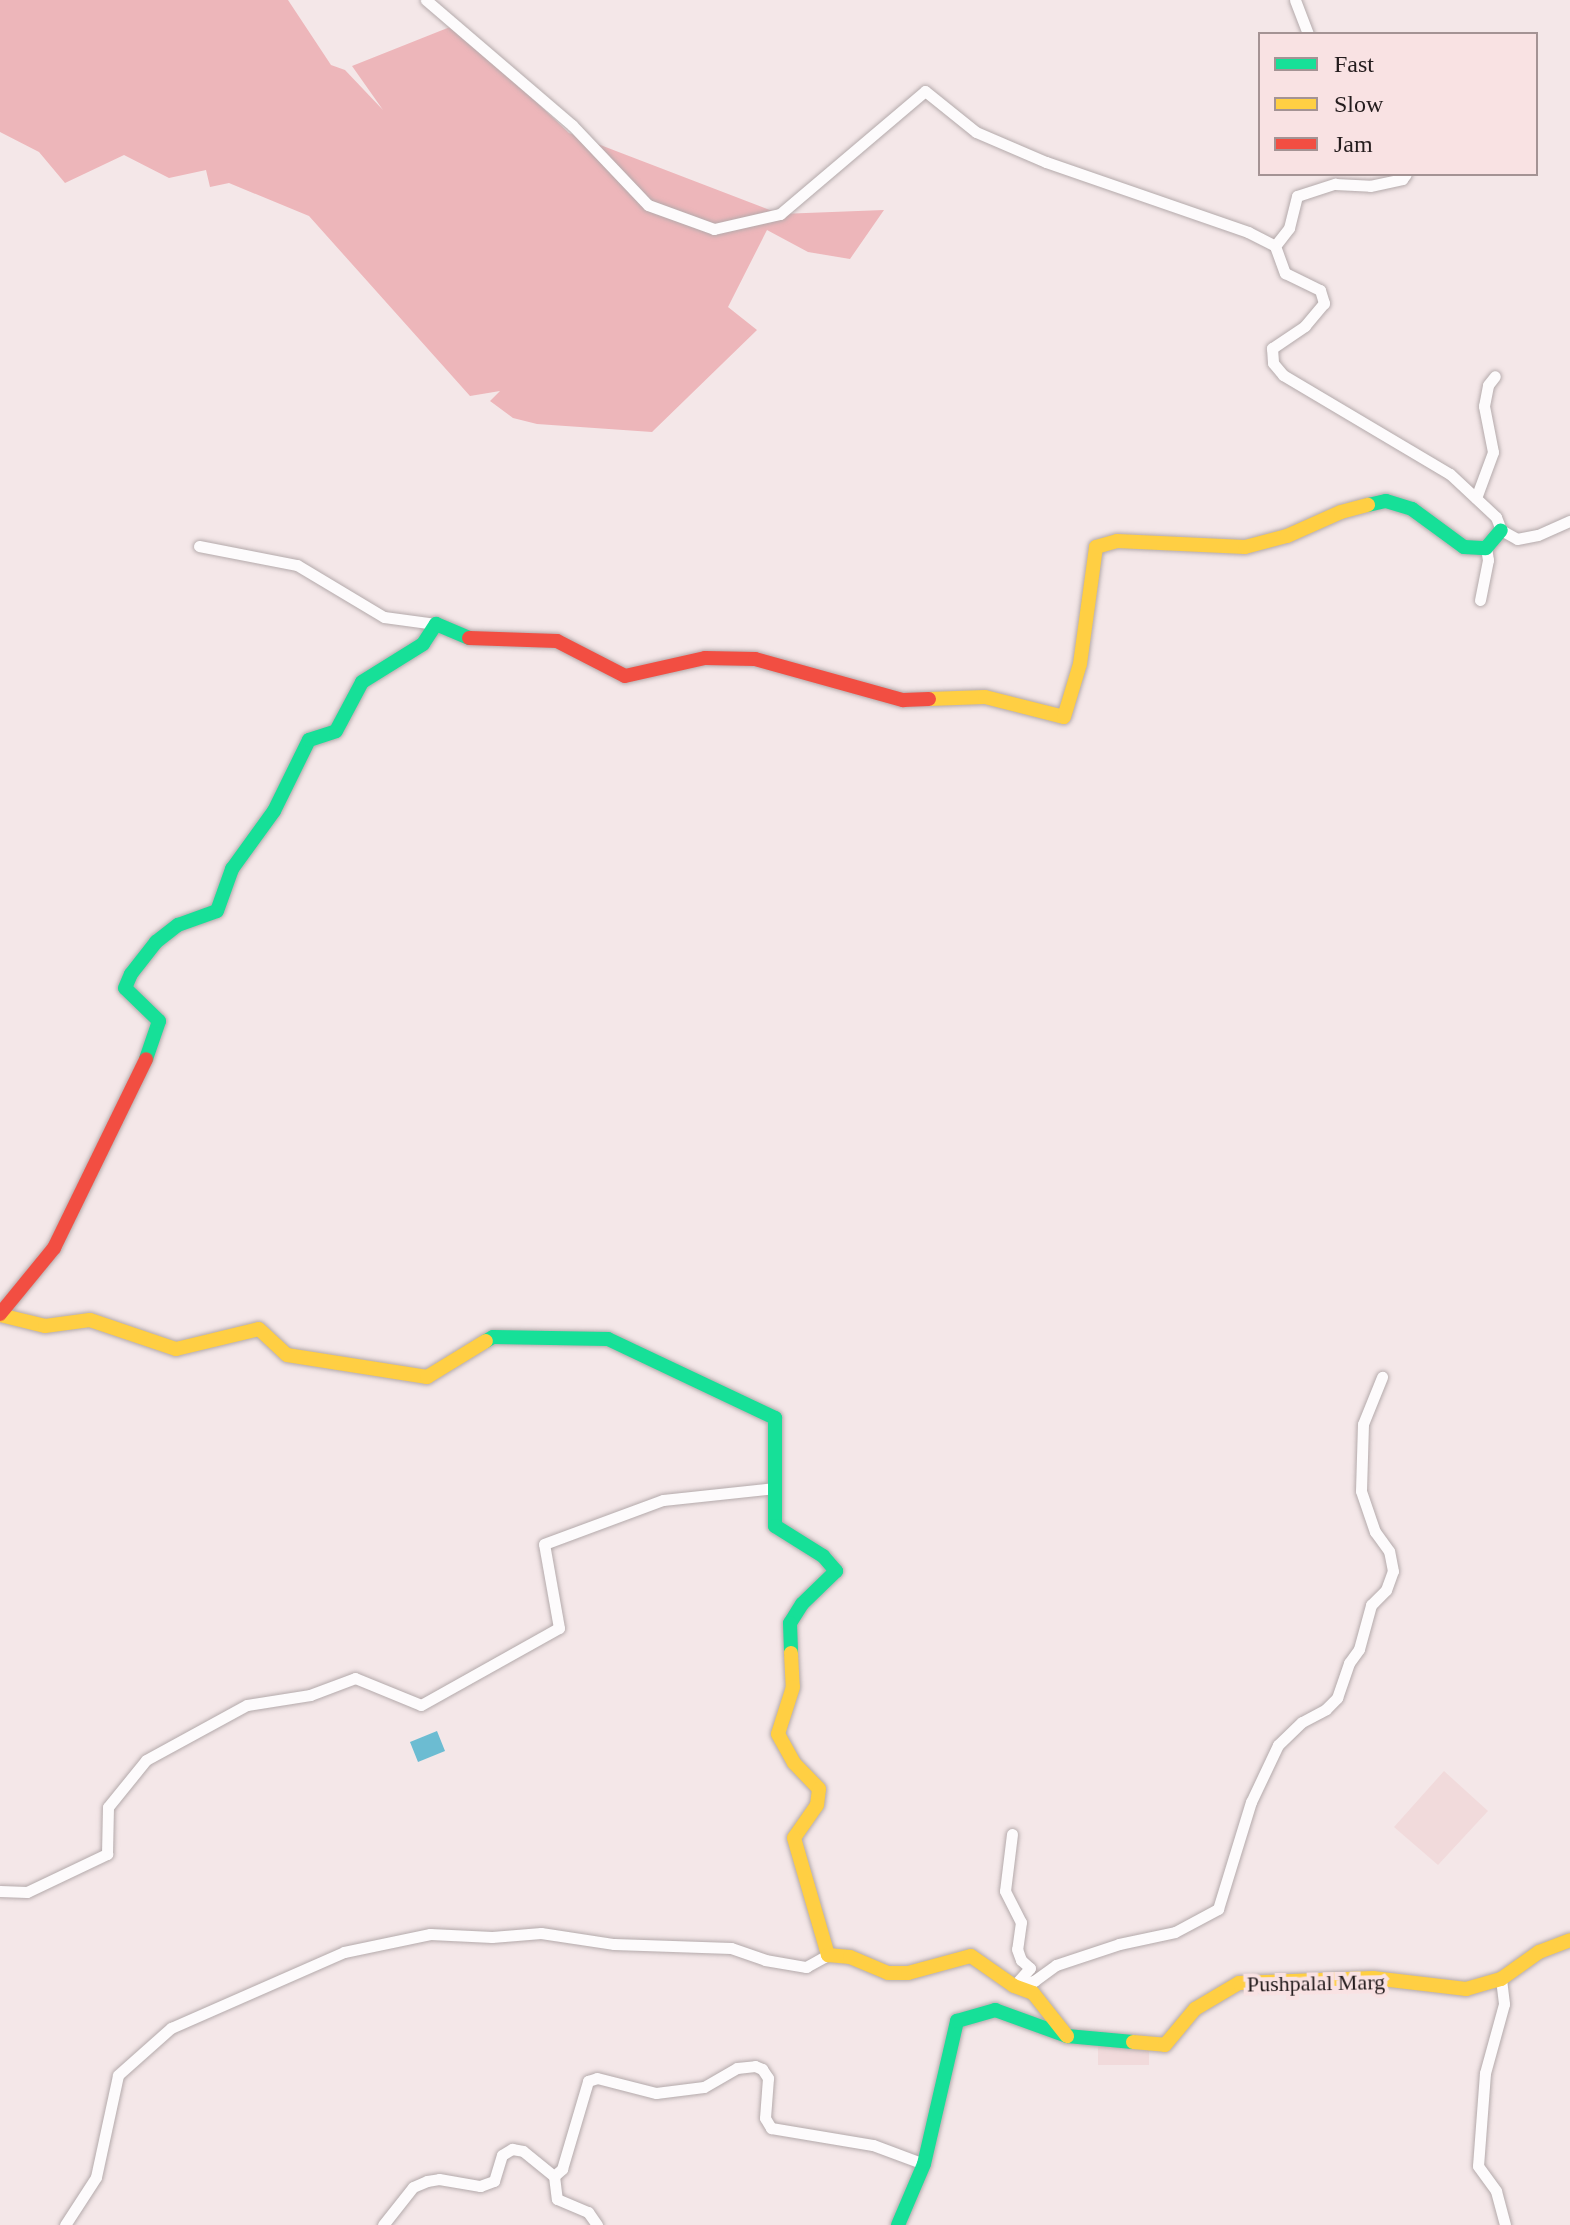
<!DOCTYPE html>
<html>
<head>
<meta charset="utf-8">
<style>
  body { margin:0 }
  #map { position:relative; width:1570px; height:2225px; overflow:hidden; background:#f4e7e8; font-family:"Times New Roman",serif }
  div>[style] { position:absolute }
  .built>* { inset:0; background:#f1dadb }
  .forest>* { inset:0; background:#edb6ba }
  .water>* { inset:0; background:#6cbcd2 }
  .roads { filter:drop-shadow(0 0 2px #b4aaab) drop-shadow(0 0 2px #b4aaab) }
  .street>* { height:11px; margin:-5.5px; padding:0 5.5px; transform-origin:5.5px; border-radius:5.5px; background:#fdfbfc }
  .fast>* { height:14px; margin:-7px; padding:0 7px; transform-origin:7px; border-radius:7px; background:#16e098 }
  .slow>* { height:14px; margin:-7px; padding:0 7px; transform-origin:7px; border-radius:7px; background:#ffcf43 }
  .jam>* { height:14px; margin:-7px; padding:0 7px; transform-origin:7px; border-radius:7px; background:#f24e42 }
  span { translate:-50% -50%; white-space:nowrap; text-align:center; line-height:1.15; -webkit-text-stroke:8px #f9e2e3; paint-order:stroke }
  .street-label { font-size:22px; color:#241c1d }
  .legend { position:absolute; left:1258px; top:32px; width:280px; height:144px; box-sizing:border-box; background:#f9e2e3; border:2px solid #a49394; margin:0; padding:10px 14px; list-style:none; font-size:24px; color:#241c1d }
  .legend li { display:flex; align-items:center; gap:16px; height:40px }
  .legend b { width:40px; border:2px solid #a49394 }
</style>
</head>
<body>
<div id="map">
  <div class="built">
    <i style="clip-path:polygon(1444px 1771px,1488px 1811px,1438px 1865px,1394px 1827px)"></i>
    <i style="clip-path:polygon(1149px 2045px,1149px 2065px,1098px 2065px,1098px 2046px)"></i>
  </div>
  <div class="forest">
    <i style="clip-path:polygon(0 0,288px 0,331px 65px,345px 70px,383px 110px,352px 66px,455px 25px,569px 133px,780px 214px,884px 210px,850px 259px,808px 252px,767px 230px,728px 307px,757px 330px,652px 432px,537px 424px,513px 418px,490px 401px,500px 391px,470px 396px,309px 216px,229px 183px,210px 187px,206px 170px,169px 178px,124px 155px,65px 183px,39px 152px,0 132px)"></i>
  </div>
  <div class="water">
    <i style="clip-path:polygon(437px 1731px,445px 1751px,418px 1762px,410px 1742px)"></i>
  </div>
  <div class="roads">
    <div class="street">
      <i style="left:426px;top:0;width:192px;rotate:40.6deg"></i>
      <i style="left:572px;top:125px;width:110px;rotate:46.5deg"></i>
      <i style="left:648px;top:205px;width:70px;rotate:20deg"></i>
      <i style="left:714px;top:229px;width:68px;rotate:-12.8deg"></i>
      <i style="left:780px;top:214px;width:190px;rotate:-40.3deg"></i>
      <i style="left:925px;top:91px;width:65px;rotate:38.8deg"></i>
      <i style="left:976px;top:132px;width:76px;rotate:23.2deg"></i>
      <i style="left:1046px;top:162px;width:214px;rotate:19.1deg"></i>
      <i style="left:1248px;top:232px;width:30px;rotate:27deg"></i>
      <i style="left:1275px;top:246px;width:29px;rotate:70deg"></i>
      <i style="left:1285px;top:273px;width:39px;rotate:26deg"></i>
      <i style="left:1320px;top:290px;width:14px;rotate:73deg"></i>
      <i style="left:1324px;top:303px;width:30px;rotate:130deg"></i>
      <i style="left:1305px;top:326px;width:40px;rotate:146deg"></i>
      <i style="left:1272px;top:348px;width:15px;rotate:86deg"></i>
      <i style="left:1273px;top:363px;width:16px;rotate:50deg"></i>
      <i style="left:1283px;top:375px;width:194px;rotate:30.7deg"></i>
      <i style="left:1450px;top:474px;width:63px;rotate:43.1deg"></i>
      <i style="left:1496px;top:517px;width:14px;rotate:69deg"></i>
      <i style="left:1501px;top:530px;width:18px;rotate:29deg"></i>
      <i style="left:1517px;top:539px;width:21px;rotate:-11deg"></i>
      <i style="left:1538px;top:535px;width:35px;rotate:-24deg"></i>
      <i style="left:1295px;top:0;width:36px;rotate:69deg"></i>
      <i style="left:1275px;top:246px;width:23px;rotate:-52deg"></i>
      <i style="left:1289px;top:228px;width:33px;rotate:-76deg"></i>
      <i style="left:1297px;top:196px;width:40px;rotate:-18deg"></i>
      <i style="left:1335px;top:184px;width:35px;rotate:3deg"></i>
      <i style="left:1370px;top:186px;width:33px;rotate:-12deg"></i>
      <i style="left:1402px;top:179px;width:6px;rotate:-51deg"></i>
      <i style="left:1476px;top:498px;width:49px;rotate:-69.7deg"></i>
      <i style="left:1493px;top:452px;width:47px;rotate:-101.1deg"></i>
      <i style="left:1484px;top:406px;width:21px;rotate:-79deg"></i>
      <i style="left:1488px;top:385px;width:11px;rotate:-52deg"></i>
      <i style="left:199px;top:546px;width:100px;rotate:11deg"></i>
      <i style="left:297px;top:565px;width:101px;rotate:30.9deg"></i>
      <i style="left:384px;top:617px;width:52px;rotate:7.7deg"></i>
      <i style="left:1480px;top:600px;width:41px;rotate:-78.7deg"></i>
      <i style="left:1488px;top:560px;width:12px;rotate:-99deg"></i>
      <i style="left:1012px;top:1834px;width:57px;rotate:97deg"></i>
      <i style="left:1005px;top:1891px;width:35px;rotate:63deg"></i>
      <i style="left:1021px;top:1922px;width:27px;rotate:98deg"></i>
      <i style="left:1017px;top:1949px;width:12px;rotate:70deg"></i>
      <i style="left:1021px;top:1960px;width:12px;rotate:42deg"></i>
      <i style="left:1030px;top:1968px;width:24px;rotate:132deg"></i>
      <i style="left:0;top:1891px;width:27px;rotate:2deg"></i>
      <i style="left:27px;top:1892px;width:89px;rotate:-25.4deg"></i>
      <i style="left:107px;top:1854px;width:47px;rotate:-88.8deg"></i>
      <i style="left:108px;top:1807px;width:60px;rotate:-51deg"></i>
      <i style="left:146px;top:1760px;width:115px;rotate:-28.6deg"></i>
      <i style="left:247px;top:1705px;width:64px;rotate:-9deg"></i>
      <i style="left:310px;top:1695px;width:48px;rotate:-20.7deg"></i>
      <i style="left:355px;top:1678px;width:71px;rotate:22.2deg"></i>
      <i style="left:421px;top:1705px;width:158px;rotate:-29.2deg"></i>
      <i style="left:559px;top:1628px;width:85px;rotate:-100.1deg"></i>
      <i style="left:544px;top:1544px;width:127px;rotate:-20.3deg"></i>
      <i style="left:663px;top:1500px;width:113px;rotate:-6.1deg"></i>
      <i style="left:1501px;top:1979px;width:25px;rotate:83deg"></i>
      <i style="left:1504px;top:2004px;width:72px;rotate:105.4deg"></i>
      <i style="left:1485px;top:2073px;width:93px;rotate:94.3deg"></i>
      <i style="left:1478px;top:2166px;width:31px;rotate:54deg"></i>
      <i style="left:1496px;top:2191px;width:35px;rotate:75deg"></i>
      <i style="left:1014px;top:1986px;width:21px;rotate:-14deg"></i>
      <i style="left:1034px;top:1981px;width:27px;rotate:-36deg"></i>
      <i style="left:1056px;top:1965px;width:66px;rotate:-18.4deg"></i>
      <i style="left:1119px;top:1944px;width:57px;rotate:-12.1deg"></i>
      <i style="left:1175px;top:1932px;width:49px;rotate:-28.1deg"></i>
      <i style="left:1218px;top:1909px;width:112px;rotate:-72.9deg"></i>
      <i style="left:1251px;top:1802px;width:63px;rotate:-64.7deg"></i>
      <i style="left:1278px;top:1745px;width:33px;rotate:-44deg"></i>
      <i style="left:1302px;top:1722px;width:27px;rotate:-28deg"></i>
      <i style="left:1326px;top:1709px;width:16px;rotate:-45deg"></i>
      <i style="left:1337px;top:1698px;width:37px;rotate:-71deg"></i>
      <i style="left:1349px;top:1663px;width:17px;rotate:-54deg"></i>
      <i style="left:1359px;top:1649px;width:46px;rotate:-74.7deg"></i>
      <i style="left:1371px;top:1605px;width:21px;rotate:-45deg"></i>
      <i style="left:1386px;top:1590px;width:20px;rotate:-70deg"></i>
      <i style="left:1393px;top:1571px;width:20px;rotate:-101deg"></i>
      <i style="left:1389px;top:1551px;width:24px;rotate:-126deg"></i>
      <i style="left:1375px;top:1532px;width:43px;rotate:-108.9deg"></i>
      <i style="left:1361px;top:1491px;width:67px;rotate:-88.3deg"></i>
      <i style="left:1363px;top:1424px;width:51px;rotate:-68deg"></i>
      <i style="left:554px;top:2176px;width:23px;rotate:83deg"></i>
      <i style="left:557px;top:2199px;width:34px;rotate:23deg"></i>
      <i style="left:588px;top:2212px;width:16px;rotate:55deg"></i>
      <i style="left:65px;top:2225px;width:57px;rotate:-57.1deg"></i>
      <i style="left:96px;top:2177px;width:104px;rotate:-77.8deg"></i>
      <i style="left:118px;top:2075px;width:71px;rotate:-41.6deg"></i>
      <i style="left:171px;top:2028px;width:189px;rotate:-23.7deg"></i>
      <i style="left:344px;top:1952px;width:88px;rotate:-11.8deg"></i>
      <i style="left:430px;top:1934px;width:62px;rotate:2.8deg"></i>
      <i style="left:492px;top:1937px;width:49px;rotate:-4.7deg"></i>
      <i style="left:541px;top:1933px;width:74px;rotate:8.6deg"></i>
      <i style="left:614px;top:1944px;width:117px;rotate:2deg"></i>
      <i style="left:731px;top:1948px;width:36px;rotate:19deg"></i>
      <i style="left:765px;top:1960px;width:42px;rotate:9.7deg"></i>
      <i style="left:806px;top:1967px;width:25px;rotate:-29deg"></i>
      <i style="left:383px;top:2225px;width:48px;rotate:-51.7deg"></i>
      <i style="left:413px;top:2187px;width:15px;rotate:-23deg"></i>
      <i style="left:427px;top:2181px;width:12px;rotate:-9deg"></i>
      <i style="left:439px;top:2179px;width:42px;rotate:9.7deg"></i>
      <i style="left:480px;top:2186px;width:15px;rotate:-20deg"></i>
      <i style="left:494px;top:2181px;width:27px;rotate:-73deg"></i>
      <i style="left:502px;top:2155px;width:12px;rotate:-31deg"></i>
      <i style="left:512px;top:2149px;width:11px;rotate:10deg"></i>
      <i style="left:523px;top:2151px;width:40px;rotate:39deg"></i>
      <i style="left:554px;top:2176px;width:11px;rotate:-41deg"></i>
      <i style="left:562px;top:2169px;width:92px;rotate:-73.5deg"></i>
      <i style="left:588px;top:2081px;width:9px;rotate:-18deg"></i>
      <i style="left:597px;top:2078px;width:61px;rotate:14.3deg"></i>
      <i style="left:656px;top:2093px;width:48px;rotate:-7.1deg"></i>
      <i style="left:704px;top:2087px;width:38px;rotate:-30deg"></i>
      <i style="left:737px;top:2068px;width:18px;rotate:-6deg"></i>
      <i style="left:755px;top:2066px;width:8px;rotate:23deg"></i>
      <i style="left:762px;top:2069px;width:11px;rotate:56deg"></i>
      <i style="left:768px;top:2078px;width:40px;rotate:94.3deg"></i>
      <i style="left:765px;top:2118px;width:12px;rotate:59deg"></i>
      <i style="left:771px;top:2128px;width:103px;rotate:9.5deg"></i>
      <i style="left:873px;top:2145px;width:54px;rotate:20.4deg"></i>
    </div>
    <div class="fast">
      <i style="left:1368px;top:505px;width:18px;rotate:-13deg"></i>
      <i style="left:1386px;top:501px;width:27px;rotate:17deg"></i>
      <i style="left:1412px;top:509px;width:64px;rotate:36.2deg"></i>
      <i style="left:1464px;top:547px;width:22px;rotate:3deg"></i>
      <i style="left:1486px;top:548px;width:23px;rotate:-50deg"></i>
      <i style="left:146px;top:1059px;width:40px;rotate:-71.1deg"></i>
      <i style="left:159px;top:1021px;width:47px;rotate:-135.9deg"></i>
      <i style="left:125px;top:988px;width:15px;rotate:-67deg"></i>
      <i style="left:131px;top:974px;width:41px;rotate:-52deg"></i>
      <i style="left:156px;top:942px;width:28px;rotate:-38deg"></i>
      <i style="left:178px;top:925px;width:41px;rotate:-19.7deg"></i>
      <i style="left:217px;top:911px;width:45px;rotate:-70.3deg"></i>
      <i style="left:232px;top:869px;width:72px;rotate:-54.1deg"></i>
      <i style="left:274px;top:811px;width:79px;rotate:-63.8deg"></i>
      <i style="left:309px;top:740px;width:28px;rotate:-18deg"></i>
      <i style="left:336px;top:731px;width:55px;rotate:-62deg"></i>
      <i style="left:362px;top:682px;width:72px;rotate:-31.9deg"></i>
      <i style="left:423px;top:644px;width:24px;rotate:-57deg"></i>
      <i style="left:436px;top:624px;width:36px;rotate:23deg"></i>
      <i style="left:486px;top:1341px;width:8px;rotate:-30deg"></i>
      <i style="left:493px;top:1337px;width:115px;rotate:1deg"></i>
      <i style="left:608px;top:1339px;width:185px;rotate:25.3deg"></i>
      <i style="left:775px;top:1418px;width:108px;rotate:90deg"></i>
      <i style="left:775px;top:1526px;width:57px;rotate:32deg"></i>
      <i style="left:823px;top:1556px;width:20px;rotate:49deg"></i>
      <i style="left:836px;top:1571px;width:47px;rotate:135.9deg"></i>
      <i style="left:802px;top:1604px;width:22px;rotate:122deg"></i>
      <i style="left:790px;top:1623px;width:30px;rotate:88deg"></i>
      <i style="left:898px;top:2225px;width:66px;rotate:-66.9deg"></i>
      <i style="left:924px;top:2164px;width:147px;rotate:-77deg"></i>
      <i style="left:957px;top:2021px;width:40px;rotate:-16deg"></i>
      <i style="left:995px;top:2010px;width:77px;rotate:19.9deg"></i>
      <i style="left:1067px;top:2036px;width:66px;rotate:5.2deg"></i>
    </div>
    <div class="slow">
      <i style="left:929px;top:699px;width:56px;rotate:-2deg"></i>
      <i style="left:985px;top:697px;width:81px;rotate:14.2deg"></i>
      <i style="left:1064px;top:717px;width:55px;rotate:-73.2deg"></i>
      <i style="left:1080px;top:664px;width:118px;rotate:-82.2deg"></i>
      <i style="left:1096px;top:547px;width:22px;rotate:-16deg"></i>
      <i style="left:1117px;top:541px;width:128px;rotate:2.7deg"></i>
      <i style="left:1245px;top:547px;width:43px;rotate:-14.7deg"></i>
      <i style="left:1287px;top:536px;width:59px;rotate:-24deg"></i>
      <i style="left:1341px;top:512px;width:28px;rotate:-15deg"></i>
      <i style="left:0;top:1315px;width:46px;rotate:13.7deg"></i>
      <i style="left:45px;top:1326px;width:45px;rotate:-7.6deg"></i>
      <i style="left:90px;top:1320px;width:91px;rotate:18.6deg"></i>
      <i style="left:176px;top:1349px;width:85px;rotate:-13.5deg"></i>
      <i style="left:259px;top:1329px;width:38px;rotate:43deg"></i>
      <i style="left:287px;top:1355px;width:142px;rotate:8.9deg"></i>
      <i style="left:427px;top:1377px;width:69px;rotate:-31.4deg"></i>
      <i style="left:791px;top:1653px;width:34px;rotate:87deg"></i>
      <i style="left:793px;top:1687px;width:49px;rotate:107.7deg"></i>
      <i style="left:778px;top:1734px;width:33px;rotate:61deg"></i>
      <i style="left:794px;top:1763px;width:36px;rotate:46deg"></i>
      <i style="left:819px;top:1789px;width:16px;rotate:97deg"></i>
      <i style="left:817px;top:1805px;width:40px;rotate:124.9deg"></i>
      <i style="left:794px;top:1838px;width:122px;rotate:73.8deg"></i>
      <i style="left:828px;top:1955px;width:22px;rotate:5deg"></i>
      <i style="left:850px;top:1957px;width:41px;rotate:22.8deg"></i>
      <i style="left:888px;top:1973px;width:20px"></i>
      <i style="left:908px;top:1973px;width:65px;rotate:-15.1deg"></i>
      <i style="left:971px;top:1956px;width:52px;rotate:34.9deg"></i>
      <i style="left:1014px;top:1986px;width:20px;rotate:20deg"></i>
      <i style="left:1033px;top:1993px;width:55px;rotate:51.7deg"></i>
      <i style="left:1133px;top:2042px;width:32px;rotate:5deg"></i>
      <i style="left:1165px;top:2045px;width:47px;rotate:-50.2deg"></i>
      <i style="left:1195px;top:2009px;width:51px;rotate:-30.6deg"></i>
      <i style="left:1239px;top:1983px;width:134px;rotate:-2.1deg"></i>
      <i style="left:1373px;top:1978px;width:94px;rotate:6.7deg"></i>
      <i style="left:1466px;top:1989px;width:36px;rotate:-16deg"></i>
      <i style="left:1501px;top:1979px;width:47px;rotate:-35.4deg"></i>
      <i style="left:1539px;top:1952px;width:33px;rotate:-21deg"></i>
    </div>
    <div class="jam">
      <i style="left:469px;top:638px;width:88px;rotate:2deg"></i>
      <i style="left:557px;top:641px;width:76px;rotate:27.2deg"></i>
      <i style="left:625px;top:676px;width:82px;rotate:-12.7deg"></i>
      <i style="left:705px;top:658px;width:50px;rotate:1.1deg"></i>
      <i style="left:755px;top:659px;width:154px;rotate:15.5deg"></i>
      <i style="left:903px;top:700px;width:26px;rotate:-2deg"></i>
      <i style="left:0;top:1314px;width:85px;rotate:-50.7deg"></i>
      <i style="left:54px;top:1248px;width:210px;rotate:-64deg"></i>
    </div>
  </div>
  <div class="street-label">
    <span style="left:1316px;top:1983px;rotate:-1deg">Pushpalal Marg</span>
  </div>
  <ul class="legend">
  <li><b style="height:10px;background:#16e098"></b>Fast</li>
  <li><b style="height:10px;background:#ffcf43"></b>Slow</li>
  <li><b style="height:10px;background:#f24e42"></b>Jam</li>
  </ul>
</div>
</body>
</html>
